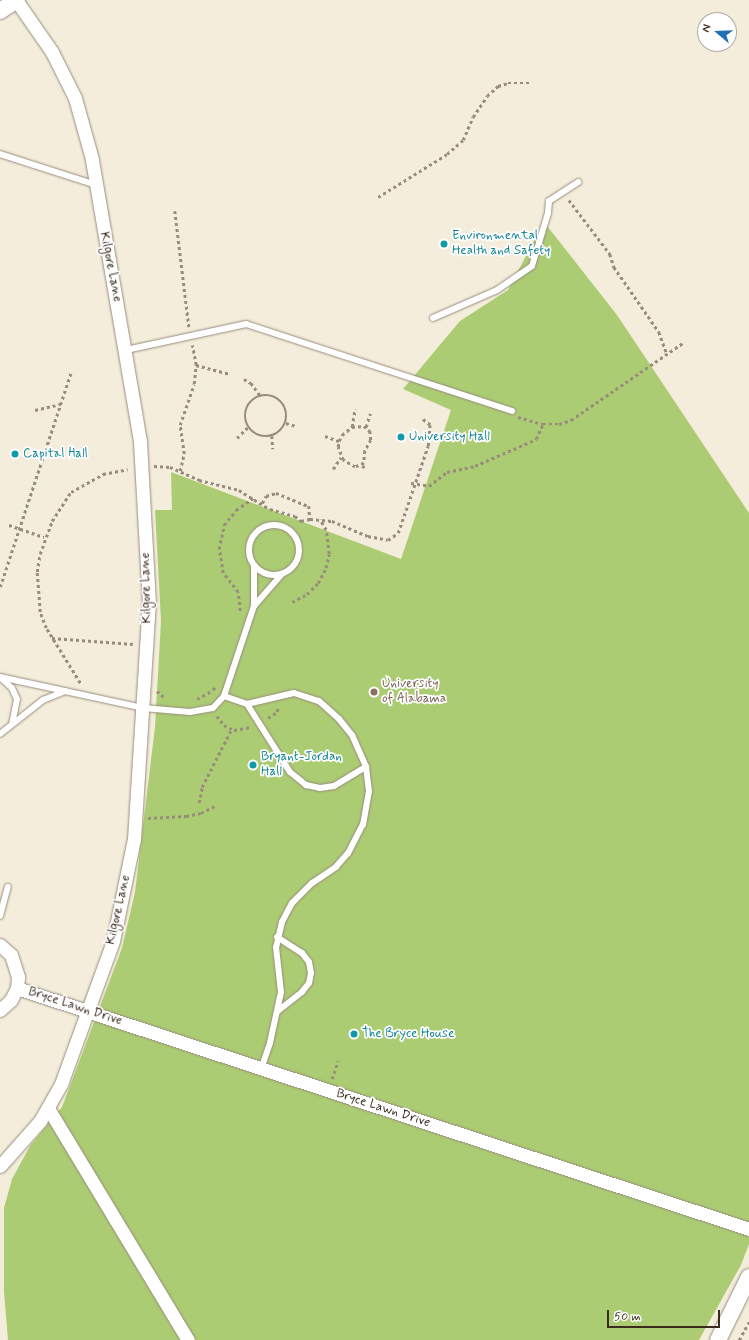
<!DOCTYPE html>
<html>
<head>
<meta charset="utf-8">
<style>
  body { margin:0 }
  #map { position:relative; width:749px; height:1340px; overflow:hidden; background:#f4eddb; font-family:Mynerve,sans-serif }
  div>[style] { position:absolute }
  .green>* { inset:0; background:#accc74 }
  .path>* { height:2.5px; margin-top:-1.25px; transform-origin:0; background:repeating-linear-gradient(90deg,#988c7c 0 3px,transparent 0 6px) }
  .path>.ring { margin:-1.25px; padding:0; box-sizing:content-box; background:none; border:2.5px solid #988c7c; border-radius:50% }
  .roads { filter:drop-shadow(0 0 1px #988c7c) drop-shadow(0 0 1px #988c7c) }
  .service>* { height:6px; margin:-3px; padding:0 3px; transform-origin:3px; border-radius:3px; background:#fff }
  .service>.ring { margin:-3px; padding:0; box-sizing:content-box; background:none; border:6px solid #fff; border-radius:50% }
  .minor>* { height:13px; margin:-6.5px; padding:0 6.5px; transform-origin:6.5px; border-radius:6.5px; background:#fff }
  .tertiary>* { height:16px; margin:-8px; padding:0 8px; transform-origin:8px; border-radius:8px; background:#fff }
  .dots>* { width:11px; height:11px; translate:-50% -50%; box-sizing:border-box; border:2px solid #fff; border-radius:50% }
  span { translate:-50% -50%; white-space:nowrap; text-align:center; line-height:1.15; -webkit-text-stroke:3.5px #fff; paint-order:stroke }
  .culture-label { font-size:13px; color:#0d838f }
  .left { translate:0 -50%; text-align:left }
  .street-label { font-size:13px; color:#3b2a1e }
  .education-label { font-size:13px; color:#785e54 }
  .north { position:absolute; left:697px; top:12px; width:40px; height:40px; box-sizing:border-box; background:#fff; border:1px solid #b1aaa5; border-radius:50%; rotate:289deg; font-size:11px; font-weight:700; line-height:16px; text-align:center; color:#3b2a1e }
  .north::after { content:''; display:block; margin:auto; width:14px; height:18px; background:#1f6fb2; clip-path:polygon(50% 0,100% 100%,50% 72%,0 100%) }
  .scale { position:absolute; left:607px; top:1310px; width:113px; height:18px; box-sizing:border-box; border:2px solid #3b2a1e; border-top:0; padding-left:5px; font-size:12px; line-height:14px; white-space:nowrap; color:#3b2a1e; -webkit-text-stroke:3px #fff; paint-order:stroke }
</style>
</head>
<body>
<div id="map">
  <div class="green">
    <i style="clip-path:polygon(544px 222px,617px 315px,749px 513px,749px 1244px,741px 1265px,699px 1340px,8px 1340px,4px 1292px,4px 1208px,12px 1179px,30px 1146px,62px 1107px,122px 948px,135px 892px,155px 727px,161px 621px,155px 510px,172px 510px,171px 472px,401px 559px,451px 410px,403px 389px,460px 321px,508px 290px)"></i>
  </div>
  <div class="path">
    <i style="left:378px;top:197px;width:81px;rotate:-31.9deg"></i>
    <i style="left:447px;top:154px;width:21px;rotate:-41deg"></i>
    <i style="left:463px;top:140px;width:25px;rotate:-67deg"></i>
    <i style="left:473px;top:117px;width:25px;rotate:-56deg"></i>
    <i style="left:487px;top:96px;width:15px;rotate:-42deg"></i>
    <i style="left:498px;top:86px;width:10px;rotate:-17deg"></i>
    <i style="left:508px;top:83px;width:21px"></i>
    <i style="left:569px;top:200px;width:68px;rotate:52.8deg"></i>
    <i style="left:610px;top:254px;width:14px;rotate:73deg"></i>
    <i style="left:614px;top:267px;width:79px;rotate:55.3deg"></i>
    <i style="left:659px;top:332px;width:23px;rotate:70deg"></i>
    <i style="left:175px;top:211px;width:117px;rotate:83.1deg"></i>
    <i style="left:196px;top:365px;width:34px;rotate:15deg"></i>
    <i style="left:244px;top:379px;width:8px;rotate:30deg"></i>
    <i style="left:251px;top:383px;width:15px;rotate:53deg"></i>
    <i class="ring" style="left:245px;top:395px;width:39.5px;height:39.5px"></i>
    <i style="left:35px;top:410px;width:26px;rotate:-13deg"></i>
    <i style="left:518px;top:417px;width:26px;rotate:16deg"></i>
    <i style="left:543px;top:424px;width:16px"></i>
    <i style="left:559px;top:424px;width:13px;rotate:-18deg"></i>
    <i style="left:571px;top:420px;width:137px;rotate:-34.6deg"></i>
    <i style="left:286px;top:423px;width:10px;rotate:17deg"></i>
    <i style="left:364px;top:426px;width:8px;rotate:40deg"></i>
    <i style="left:370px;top:431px;width:9px;rotate:84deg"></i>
    <i style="left:371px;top:440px;width:13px;rotate:119deg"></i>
    <i style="left:365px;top:451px;width:12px;rotate:95deg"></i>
    <i style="left:364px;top:463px;width:10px;rotate:156deg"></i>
    <i style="left:355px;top:467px;width:14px;rotate:-150deg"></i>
    <i style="left:343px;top:460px;width:14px;rotate:-111deg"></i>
    <i style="left:338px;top:447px;width:6px;rotate:-81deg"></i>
    <i style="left:339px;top:441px;width:7px;rotate:-63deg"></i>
    <i style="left:342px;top:435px;width:13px;rotate:-39deg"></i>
    <i style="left:352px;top:427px;width:12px;rotate:-5deg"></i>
    <i style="left:352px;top:427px;width:18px;rotate:-81deg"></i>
    <i style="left:366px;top:427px;width:14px;rotate:-73deg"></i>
    <i style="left:272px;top:436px;width:13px;rotate:86deg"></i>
    <i style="left:325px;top:436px;width:15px;rotate:20deg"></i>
    <i style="left:237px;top:438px;width:16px;rotate:-45deg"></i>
    <i style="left:154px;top:466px;width:16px;rotate:4deg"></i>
    <i style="left:170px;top:467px;width:32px;rotate:24deg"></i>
    <i style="left:199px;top:480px;width:41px;rotate:14deg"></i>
    <i style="left:239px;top:490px;width:36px;rotate:32deg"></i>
    <i style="left:270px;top:509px;width:26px;rotate:16deg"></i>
    <i style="left:295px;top:516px;width:8px;rotate:40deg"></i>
    <i style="left:301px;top:521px;width:9px;rotate:-13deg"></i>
    <i style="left:310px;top:519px;width:22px;rotate:5deg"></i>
    <i style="left:332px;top:521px;width:39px;rotate:23deg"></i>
    <i style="left:368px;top:536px;width:20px;rotate:11deg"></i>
    <i style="left:388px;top:540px;width:12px;rotate:-35deg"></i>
    <i style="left:398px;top:533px;width:92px;rotate:-71deg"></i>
    <i style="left:428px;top:446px;width:21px;rotate:-85deg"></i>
    <i style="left:430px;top:425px;width:11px;rotate:-142deg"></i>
    <i style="left:362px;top:466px;width:5px;rotate:22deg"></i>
    <i style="left:333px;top:469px;width:14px;rotate:-56deg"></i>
    <i style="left:180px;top:471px;width:17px;rotate:-77deg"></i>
    <i style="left:184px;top:454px;width:29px;rotate:-98deg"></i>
    <i style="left:180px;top:425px;width:43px;rotate:-71.1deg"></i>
    <i style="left:194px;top:384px;width:19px;rotate:-84deg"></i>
    <i style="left:196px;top:365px;width:20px;rotate:-101deg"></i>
    <i style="left:411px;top:483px;width:18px;rotate:9deg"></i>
    <i style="left:429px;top:486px;width:23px;rotate:-38deg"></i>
    <i style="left:447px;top:472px;width:29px;rotate:-12deg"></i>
    <i style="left:475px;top:466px;width:60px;rotate:-23.6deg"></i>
    <i style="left:530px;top:442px;width:7px;rotate:-27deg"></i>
    <i style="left:536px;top:439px;width:17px;rotate:-65deg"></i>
    <i style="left:262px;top:503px;width:8px;rotate:-60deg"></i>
    <i style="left:266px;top:496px;width:10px;rotate:-17deg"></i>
    <i style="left:276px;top:493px;width:35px;rotate:22deg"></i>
    <i style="left:309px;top:506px;width:13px;rotate:86deg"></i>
    <i style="left:9px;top:525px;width:37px;rotate:19deg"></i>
    <i style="left:0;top:587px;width:226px;rotate:-71.7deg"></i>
    <i style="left:292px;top:602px;width:17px;rotate:-28deg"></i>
    <i style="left:307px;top:594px;width:16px;rotate:-45deg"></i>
    <i style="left:318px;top:583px;width:17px;rotate:-62deg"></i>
    <i style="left:326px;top:568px;width:14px;rotate:-78deg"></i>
    <i style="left:329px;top:554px;width:24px;rotate:-97deg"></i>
    <i style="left:326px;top:530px;width:12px;rotate:-121deg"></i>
    <i style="left:240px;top:611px;width:19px;rotate:-96deg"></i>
    <i style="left:238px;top:592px;width:24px;rotate:-128deg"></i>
    <i style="left:223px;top:573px;width:24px;rotate:-99deg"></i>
    <i style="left:219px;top:549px;width:25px;rotate:-78deg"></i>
    <i style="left:224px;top:525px;width:19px;rotate:-51deg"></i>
    <i style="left:236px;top:510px;width:21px;rotate:-35deg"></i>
    <i style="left:52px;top:638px;width:81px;rotate:4.2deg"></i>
    <i style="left:80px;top:683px;width:65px;rotate:-121.7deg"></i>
    <i style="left:46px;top:628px;width:17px;rotate:-111deg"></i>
    <i style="left:40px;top:612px;width:40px;rotate:-94.3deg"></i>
    <i style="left:37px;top:572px;width:18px;rotate:-81deg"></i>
    <i style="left:40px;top:554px;width:35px;rotate:-70deg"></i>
    <i style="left:52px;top:521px;width:35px;rotate:-57deg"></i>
    <i style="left:71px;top:492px;width:37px;rotate:-29deg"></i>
    <i style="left:103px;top:474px;width:25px;rotate:-11deg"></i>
    <i style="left:157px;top:691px;width:11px;rotate:41deg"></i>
    <i style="left:197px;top:699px;width:18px;rotate:-29deg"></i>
    <i style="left:213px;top:690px;width:4px;rotate:-63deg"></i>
    <i style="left:217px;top:716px;width:11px;rotate:52deg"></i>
    <i style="left:224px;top:725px;width:11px;rotate:27deg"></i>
    <i style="left:234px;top:730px;width:17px;rotate:-10deg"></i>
    <i style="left:268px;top:718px;width:11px;rotate:-34deg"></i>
    <i style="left:277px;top:712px;width:5px;rotate:-79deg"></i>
    <i style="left:199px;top:803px;width:16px;rotate:-79deg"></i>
    <i style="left:202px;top:787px;width:66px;rotate:-63deg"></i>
    <i style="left:148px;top:818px;width:38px;rotate:-3deg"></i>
    <i style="left:186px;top:816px;width:15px;rotate:-11deg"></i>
    <i style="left:201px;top:813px;width:16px;rotate:-27deg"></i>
    <i style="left:332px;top:1079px;width:19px;rotate:-72deg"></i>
    <i style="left:739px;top:1340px;width:21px;rotate:-61deg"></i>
  </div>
  <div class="roads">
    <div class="service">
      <i style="left:0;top:154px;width:101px;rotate:17.9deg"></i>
      <i style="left:433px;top:318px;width:70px;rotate:-23.6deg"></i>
      <i style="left:497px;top:290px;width:42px;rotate:-34.4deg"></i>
      <i style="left:532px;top:266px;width:55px;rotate:-73.2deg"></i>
      <i style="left:548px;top:213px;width:12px;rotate:-85deg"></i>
      <i style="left:549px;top:201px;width:35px;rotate:-33deg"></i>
      <i style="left:126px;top:350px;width:123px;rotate:-12.2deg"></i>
      <i style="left:246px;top:324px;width:280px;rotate:18.1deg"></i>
      <i class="ring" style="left:249px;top:525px;width:44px;height:44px"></i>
      <i style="left:254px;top:606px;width:43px;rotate:-48.8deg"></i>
      <i style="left:0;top:677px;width:146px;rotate:12.2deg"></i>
      <i style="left:143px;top:708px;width:47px;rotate:4.9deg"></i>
      <i style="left:190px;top:712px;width:23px;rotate:-10deg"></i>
      <i style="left:213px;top:708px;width:16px;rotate:-47deg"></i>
      <i style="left:224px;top:696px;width:95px;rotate:-71.6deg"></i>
      <i style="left:254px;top:606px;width:41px;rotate:-90deg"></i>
      <i style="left:0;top:677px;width:16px;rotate:43deg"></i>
      <i style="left:12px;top:688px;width:12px;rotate:66deg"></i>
      <i style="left:17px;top:699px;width:25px;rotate:101deg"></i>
      <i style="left:224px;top:696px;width:24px;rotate:19deg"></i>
      <i style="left:247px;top:704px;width:48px;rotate:-13.2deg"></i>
      <i style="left:294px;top:693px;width:26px;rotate:18deg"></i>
      <i style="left:319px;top:701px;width:27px;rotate:42deg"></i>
      <i style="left:339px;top:719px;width:21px;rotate:51deg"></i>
      <i style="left:352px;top:735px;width:35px;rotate:66deg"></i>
      <i style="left:366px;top:767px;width:24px;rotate:83deg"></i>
      <i style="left:369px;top:791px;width:34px;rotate:100deg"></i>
      <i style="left:363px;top:824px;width:33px;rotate:117deg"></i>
      <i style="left:348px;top:853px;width:18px;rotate:131deg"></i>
      <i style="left:336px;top:867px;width:29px;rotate:146deg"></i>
      <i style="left:312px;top:883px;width:28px;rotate:135deg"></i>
      <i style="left:292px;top:903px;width:21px;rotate:118deg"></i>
      <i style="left:282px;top:922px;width:26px;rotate:103deg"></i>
      <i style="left:276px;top:947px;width:45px;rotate:83.7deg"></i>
      <i style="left:281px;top:992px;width:52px;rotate:102.2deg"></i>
      <i style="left:270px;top:1043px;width:28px;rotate:109deg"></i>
      <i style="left:247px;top:704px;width:80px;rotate:57.7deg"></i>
      <i style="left:290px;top:772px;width:21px;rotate:39deg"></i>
      <i style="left:306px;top:785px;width:14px;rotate:12deg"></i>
      <i style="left:320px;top:788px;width:14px;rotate:-8deg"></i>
      <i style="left:334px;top:786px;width:37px;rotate:-31deg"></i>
      <i style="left:0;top:734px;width:55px;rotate:-38.3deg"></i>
      <i style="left:43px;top:700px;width:24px;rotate:-22deg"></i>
      <i style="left:0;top:916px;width:30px;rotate:-75deg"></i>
      <i style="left:277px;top:937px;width:30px;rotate:33deg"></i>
      <i style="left:302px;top:953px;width:11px;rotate:52deg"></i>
      <i style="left:309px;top:962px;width:11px;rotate:80deg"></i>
      <i style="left:311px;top:973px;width:10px;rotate:101deg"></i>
      <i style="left:309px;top:983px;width:11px;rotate:128deg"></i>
      <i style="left:302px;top:992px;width:31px;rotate:142deg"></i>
    </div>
    <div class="minor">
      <i style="left:0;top:945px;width:15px;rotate:42deg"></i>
      <i style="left:11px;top:955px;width:23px;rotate:72deg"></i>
      <i style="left:18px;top:977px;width:11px;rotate:95deg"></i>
      <i style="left:17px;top:988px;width:13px;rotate:117deg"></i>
      <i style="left:11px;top:1000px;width:15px;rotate:138deg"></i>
      <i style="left:17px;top:988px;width:771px;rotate:18.22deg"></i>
      <i style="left:48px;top:1108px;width:271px;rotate:58.9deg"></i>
      <i style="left:0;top:1166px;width:60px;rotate:-48.4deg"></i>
      <i style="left:40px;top:1121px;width:43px;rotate:-60.4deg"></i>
      <i style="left:61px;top:1084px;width:152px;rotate:-70deg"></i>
      <i style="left:113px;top:941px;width:104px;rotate:-78.4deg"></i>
      <i style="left:134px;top:839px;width:236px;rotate:-86.4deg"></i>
      <i style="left:149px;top:603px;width:162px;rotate:-93.2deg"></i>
      <i style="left:140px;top:441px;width:286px;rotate:-99.7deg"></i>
      <i style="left:92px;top:159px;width:63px;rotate:-105.6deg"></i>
      <i style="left:75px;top:98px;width:51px;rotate:-116.6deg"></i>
      <i style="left:52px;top:52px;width:63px;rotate:-124.7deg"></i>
    </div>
    <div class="tertiary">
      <i style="left:0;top:11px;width:20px;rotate:-33deg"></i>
      <i style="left:718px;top:1340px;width:70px;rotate:-63.8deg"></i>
    </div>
  </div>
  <div class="dots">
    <i style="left:444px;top:244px;background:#0f9aa8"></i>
    <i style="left:401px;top:437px;background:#0f9aa8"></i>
    <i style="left:15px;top:454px;background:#0f9aa8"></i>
    <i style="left:374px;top:692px;background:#8d6e63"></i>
    <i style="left:253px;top:765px;background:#0f9aa8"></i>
    <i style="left:354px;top:1034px;background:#0f9aa8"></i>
  </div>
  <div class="culture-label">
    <span class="left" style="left:452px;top:244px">Environmental<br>Health and Safety</span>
    <span class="left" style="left:409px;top:437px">University Hall</span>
    <span class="left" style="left:23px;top:454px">Capital Hall</span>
    <span class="left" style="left:261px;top:765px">Bryant-Jordan<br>Hall</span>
    <span class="left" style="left:362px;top:1034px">The Bryce House</span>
  </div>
  <div class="street-label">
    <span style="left:110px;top:267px;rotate:79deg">Kilgore Lane</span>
    <span style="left:147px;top:588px;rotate:-91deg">Kilgore Lane</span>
    <span style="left:119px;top:910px;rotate:-77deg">Kilgore Lane</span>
    <span style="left:75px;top:1007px;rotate:18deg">Bryce Lawn Drive</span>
    <span style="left:383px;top:1109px;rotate:18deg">Bryce Lawn Drive</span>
  </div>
  <div class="education-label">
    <span class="left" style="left:382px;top:692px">University<br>of Alabama</span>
  </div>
  <div class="north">N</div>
  <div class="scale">50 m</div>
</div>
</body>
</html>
